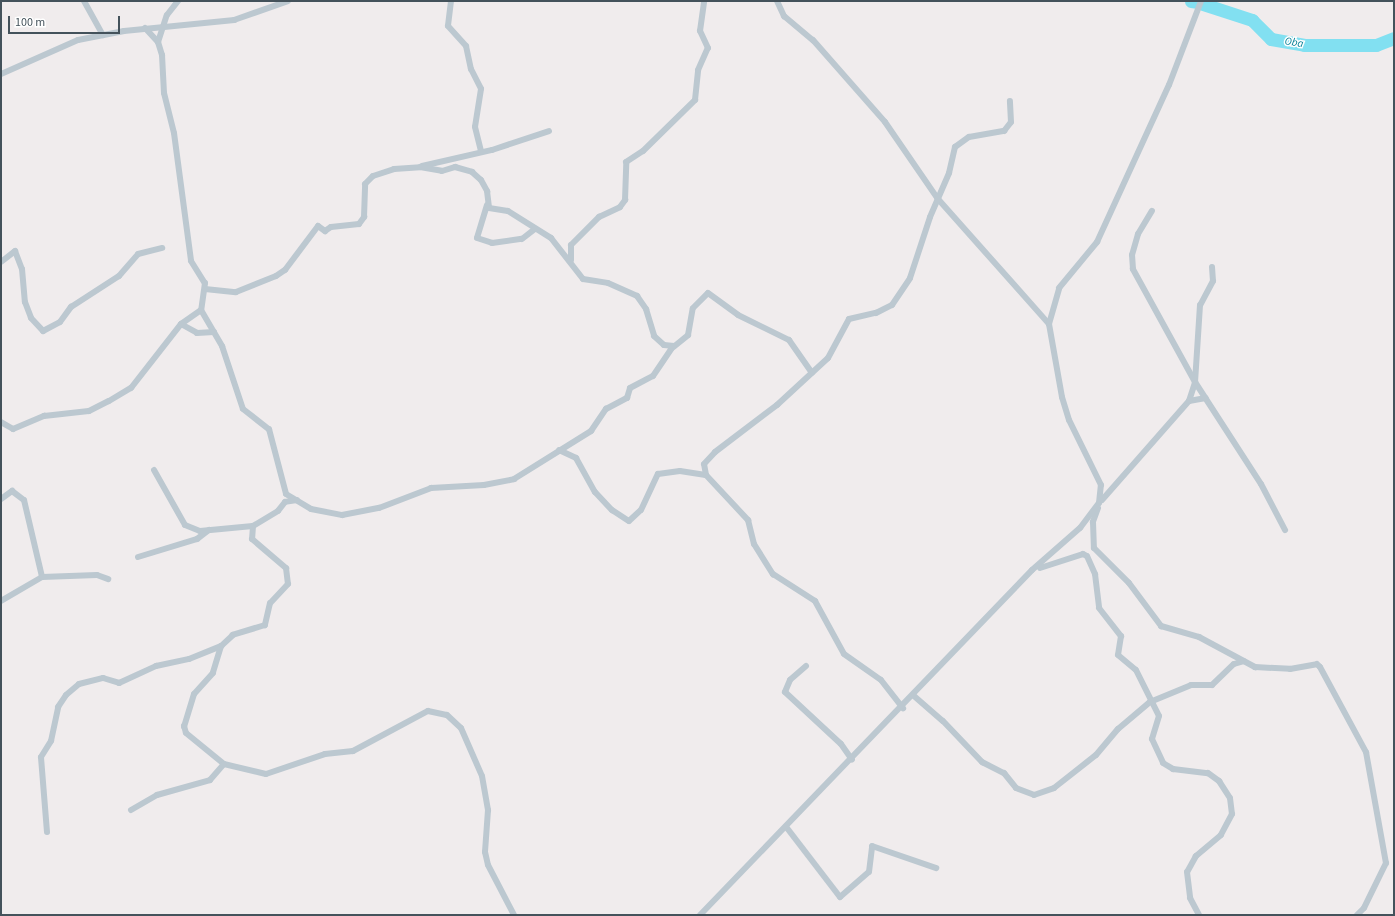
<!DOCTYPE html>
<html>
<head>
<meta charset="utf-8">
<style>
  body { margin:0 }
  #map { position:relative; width:1395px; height:916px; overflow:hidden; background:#f0eced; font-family:"Source Sans 3",sans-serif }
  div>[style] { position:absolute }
  .river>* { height:13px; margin:-6.5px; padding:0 6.5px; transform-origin:6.5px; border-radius:6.5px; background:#82e0f1 }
  .minor>* { height:6px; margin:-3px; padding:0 3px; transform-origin:3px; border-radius:3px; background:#bcc8d0 }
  span { translate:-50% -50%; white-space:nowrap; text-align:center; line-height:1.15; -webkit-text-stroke:3px #fff; paint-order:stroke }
  .water-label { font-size:11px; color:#068197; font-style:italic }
  .frame { position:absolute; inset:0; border:2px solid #44525b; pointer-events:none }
  .scale { position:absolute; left:8px; top:16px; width:112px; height:18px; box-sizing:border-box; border:2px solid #44525b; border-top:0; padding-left:5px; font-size:12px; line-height:14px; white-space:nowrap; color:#44525b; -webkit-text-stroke:3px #fff; paint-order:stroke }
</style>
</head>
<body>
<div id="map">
  <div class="river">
    <i style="left:1191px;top:1px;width:7px;rotate:8deg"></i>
    <i style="left:1203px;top:4px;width:52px;rotate:18.1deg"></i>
    <i style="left:1252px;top:20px;width:27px;rotate:45deg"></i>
    <i style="left:1271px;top:39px;width:34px;rotate:10deg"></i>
    <i style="left:1304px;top:45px;width:72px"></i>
    <i style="left:1376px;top:45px;width:19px;rotate:-21deg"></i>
  </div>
  <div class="minor">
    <i style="left:84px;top:1px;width:39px;rotate:61deg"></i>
    <i style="left:451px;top:1px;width:25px;rotate:97deg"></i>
    <i style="left:448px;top:26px;width:27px;rotate:48deg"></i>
    <i style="left:466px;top:46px;width:24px;rotate:78deg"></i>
    <i style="left:471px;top:69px;width:22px;rotate:63deg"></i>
    <i style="left:481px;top:89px;width:38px;rotate:99deg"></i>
    <i style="left:475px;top:127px;width:25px;rotate:76deg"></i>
    <i style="left:777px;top:1px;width:17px;rotate:65deg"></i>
    <i style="left:784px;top:16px;width:38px;rotate:40deg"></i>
    <i style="left:813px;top:40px;width:109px;rotate:48.7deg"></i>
    <i style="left:885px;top:122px;width:93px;rotate:55.5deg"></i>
    <i style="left:938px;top:199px;width:167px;rotate:48.4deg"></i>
    <i style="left:145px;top:28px;width:19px;rotate:47deg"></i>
    <i style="left:158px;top:42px;width:14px;rotate:73deg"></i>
    <i style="left:162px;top:55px;width:38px;rotate:87deg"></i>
    <i style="left:164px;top:93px;width:41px;rotate:76deg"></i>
    <i style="left:174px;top:133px;width:129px;rotate:82.4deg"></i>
    <i style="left:191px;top:261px;width:26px;rotate:58deg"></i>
    <i style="left:205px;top:283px;width:27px;rotate:98deg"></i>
    <i style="left:201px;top:310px;width:42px;rotate:59.7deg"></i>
    <i style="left:222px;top:346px;width:66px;rotate:71.6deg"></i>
    <i style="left:243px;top:409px;width:33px;rotate:38deg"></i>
    <i style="left:269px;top:429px;width:67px;rotate:75.3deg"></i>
    <i style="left:286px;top:494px;width:29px;rotate:31deg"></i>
    <i style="left:311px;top:509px;width:32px;rotate:11deg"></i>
    <i style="left:342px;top:515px;width:38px;rotate:-11deg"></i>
    <i style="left:379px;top:508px;width:56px;rotate:-21deg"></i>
    <i style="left:431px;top:488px;width:53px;rotate:-3.2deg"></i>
    <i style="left:484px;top:485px;width:31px;rotate:-11deg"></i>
    <i style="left:514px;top:479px;width:91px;rotate:-31.9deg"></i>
    <i style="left:591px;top:431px;width:27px;rotate:-56deg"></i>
    <i style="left:606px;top:409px;width:24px;rotate:-28deg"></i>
    <i style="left:627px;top:398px;width:10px;rotate:-73deg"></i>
    <i style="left:630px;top:388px;width:26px;rotate:-28deg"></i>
    <i style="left:653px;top:376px;width:32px;rotate:-56deg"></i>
    <i style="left:671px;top:349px;width:22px;rotate:-39deg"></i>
    <i style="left:688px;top:335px;width:27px;rotate:-80deg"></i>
    <i style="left:693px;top:308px;width:21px;rotate:-45deg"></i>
    <i style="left:708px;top:293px;width:37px;rotate:36deg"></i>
    <i style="left:738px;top:315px;width:57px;rotate:26.1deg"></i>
    <i style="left:789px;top:340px;width:40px;rotate:55.1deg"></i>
    <i style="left:158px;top:42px;width:28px;rotate:-72deg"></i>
    <i style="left:167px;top:15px;width:18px;rotate:-52deg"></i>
    <i style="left:1px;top:74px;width:84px;rotate:-23.8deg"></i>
    <i style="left:78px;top:40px;width:47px;rotate:-11.1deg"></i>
    <i style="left:124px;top:31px;width:111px;rotate:-5.7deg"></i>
    <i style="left:234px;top:20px;width:57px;rotate:-19.4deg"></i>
    <i style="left:422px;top:166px;width:72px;rotate:-12.9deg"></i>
    <i style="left:492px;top:150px;width:60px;rotate:-18.4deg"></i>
    <i style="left:487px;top:205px;width:34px;rotate:107deg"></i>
    <i style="left:477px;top:238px;width:16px;rotate:18deg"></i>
    <i style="left:492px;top:243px;width:30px;rotate:-8deg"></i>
    <i style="left:522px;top:239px;width:16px;rotate:-38deg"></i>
    <i style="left:571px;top:260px;width:15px;rotate:-90deg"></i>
    <i style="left:571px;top:245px;width:40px;rotate:-45deg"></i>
    <i style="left:599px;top:217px;width:23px;rotate:-25deg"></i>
    <i style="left:620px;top:207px;width:9px;rotate:-54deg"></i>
    <i style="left:625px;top:200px;width:38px;rotate:-88deg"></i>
    <i style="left:626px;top:162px;width:20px;rotate:-33deg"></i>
    <i style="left:643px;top:151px;width:73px;rotate:-44.4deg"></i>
    <i style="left:695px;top:100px;width:30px;rotate:-84deg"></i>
    <i style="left:698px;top:70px;width:24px;rotate:-66deg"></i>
    <i style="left:708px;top:48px;width:19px;rotate:-115deg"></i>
    <i style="left:700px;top:31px;width:30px;rotate:-82deg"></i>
    <i style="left:1px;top:262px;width:18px;rotate:-38deg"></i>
    <i style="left:15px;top:251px;width:19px;rotate:69deg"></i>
    <i style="left:22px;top:269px;width:33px;rotate:85deg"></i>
    <i style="left:25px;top:302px;width:17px;rotate:69deg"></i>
    <i style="left:31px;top:318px;width:18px;rotate:47deg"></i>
    <i style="left:43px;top:331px;width:19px;rotate:-28deg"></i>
    <i style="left:60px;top:322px;width:19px;rotate:-54deg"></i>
    <i style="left:71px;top:307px;width:57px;rotate:-32.9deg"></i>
    <i style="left:119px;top:276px;width:29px;rotate:-49deg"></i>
    <i style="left:138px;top:254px;width:25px;rotate:-14deg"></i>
    <i style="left:1212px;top:267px;width:14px;rotate:86deg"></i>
    <i style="left:1213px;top:281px;width:27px;rotate:118deg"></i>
    <i style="left:1200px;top:305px;width:77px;rotate:93.7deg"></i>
    <i style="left:1195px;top:382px;width:121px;rotate:57.1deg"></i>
    <i style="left:1261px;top:484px;width:52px;rotate:62.4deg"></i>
    <i style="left:205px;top:289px;width:31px;rotate:6deg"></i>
    <i style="left:236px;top:292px;width:43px;rotate:-21.8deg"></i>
    <i style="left:276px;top:276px;width:11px;rotate:-34deg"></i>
    <i style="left:285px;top:270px;width:55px;rotate:-53.1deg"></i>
    <i style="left:318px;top:226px;width:9px;rotate:36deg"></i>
    <i style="left:325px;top:231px;width:7px;rotate:-34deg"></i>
    <i style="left:331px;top:227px;width:28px;rotate:-6deg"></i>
    <i style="left:359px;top:224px;width:9px;rotate:-54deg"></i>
    <i style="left:364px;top:217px;width:33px;rotate:-88deg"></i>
    <i style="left:365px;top:184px;width:11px;rotate:-45deg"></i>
    <i style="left:373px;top:176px;width:22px;rotate:-18deg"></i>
    <i style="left:394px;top:169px;width:26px;rotate:-4deg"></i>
    <i style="left:420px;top:167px;width:22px;rotate:10deg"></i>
    <i style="left:442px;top:171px;width:14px;rotate:-17deg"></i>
    <i style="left:455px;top:167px;width:18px;rotate:16deg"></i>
    <i style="left:472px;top:172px;width:12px;rotate:42deg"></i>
    <i style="left:481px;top:180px;width:13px;rotate:61deg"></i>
    <i style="left:487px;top:191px;width:17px;rotate:83deg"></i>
    <i style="left:489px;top:208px;width:19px;rotate:9deg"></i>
    <i style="left:508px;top:211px;width:51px;rotate:32.1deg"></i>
    <i style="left:551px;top:238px;width:52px;rotate:52deg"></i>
    <i style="left:583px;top:279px;width:25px;rotate:9deg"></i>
    <i style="left:608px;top:283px;width:32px;rotate:24deg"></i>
    <i style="left:637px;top:296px;width:16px;rotate:55deg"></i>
    <i style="left:646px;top:309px;width:28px;rotate:73deg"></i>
    <i style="left:654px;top:336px;width:13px;rotate:42deg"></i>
    <i style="left:664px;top:345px;width:10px;rotate:6deg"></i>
    <i style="left:181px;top:324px;width:18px;rotate:29deg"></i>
    <i style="left:197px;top:333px;width:17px;rotate:-3deg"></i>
    <i style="left:1189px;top:401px;width:17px;rotate:-10deg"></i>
    <i style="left:1px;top:422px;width:14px;rotate:30deg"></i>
    <i style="left:13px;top:429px;width:34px;rotate:-23deg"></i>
    <i style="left:44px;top:416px;width:45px;rotate:-6.3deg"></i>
    <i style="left:89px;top:411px;width:22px;rotate:-27deg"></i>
    <i style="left:109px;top:401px;width:26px;rotate:-31deg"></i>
    <i style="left:131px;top:388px;width:81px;rotate:-52deg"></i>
    <i style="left:181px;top:324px;width:24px;rotate:-35deg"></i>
    <i style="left:559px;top:450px;width:19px;rotate:25deg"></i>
    <i style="left:576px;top:458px;width:39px;rotate:61deg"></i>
    <i style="left:595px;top:492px;width:25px;rotate:47deg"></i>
    <i style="left:612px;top:510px;width:20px;rotate:33deg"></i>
    <i style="left:629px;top:521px;width:16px;rotate:-43deg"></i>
    <i style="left:641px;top:510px;width:40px;rotate:-65deg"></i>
    <i style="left:658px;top:474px;width:22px;rotate:-8deg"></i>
    <i style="left:680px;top:471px;width:26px;rotate:9deg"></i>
    <i style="left:706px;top:475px;width:62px;rotate:47deg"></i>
    <i style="left:748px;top:520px;width:25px;rotate:76deg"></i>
    <i style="left:754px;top:544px;width:36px;rotate:58deg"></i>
    <i style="left:773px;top:574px;width:50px;rotate:32.7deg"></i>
    <i style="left:815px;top:601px;width:60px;rotate:61.3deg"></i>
    <i style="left:844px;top:654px;width:45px;rotate:35.1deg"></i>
    <i style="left:881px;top:680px;width:36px;rotate:52deg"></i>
    <i style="left:154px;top:470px;width:63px;rotate:60.6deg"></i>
    <i style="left:185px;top:525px;width:16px;rotate:22deg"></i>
    <i style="left:200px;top:531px;width:53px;rotate:-5.4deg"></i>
    <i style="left:706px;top:475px;width:11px;rotate:-100deg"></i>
    <i style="left:704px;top:464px;width:16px;rotate:-47deg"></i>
    <i style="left:715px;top:452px;width:78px;rotate:-37.2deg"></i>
    <i style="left:777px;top:405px;width:69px;rotate:-42.7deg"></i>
    <i style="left:828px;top:358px;width:44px;rotate:-61.7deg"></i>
    <i style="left:849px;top:319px;width:28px;rotate:-13deg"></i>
    <i style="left:876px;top:313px;width:18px;rotate:-27deg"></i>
    <i style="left:892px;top:305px;width:32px;rotate:-56deg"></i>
    <i style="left:910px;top:278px;width:64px;rotate:-71.8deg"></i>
    <i style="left:930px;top:217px;width:48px;rotate:-66.6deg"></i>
    <i style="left:949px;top:173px;width:27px;rotate:-77deg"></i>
    <i style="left:955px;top:147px;width:17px;rotate:-36deg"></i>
    <i style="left:969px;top:137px;width:36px;rotate:-10deg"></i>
    <i style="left:1004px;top:131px;width:11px;rotate:-52deg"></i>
    <i style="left:1011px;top:122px;width:21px;rotate:-93deg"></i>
    <i style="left:1px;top:499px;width:14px;rotate:-36deg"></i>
    <i style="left:12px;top:491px;width:15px;rotate:37deg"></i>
    <i style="left:24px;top:500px;width:79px;rotate:76.8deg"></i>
    <i style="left:297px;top:500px;width:12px;rotate:171deg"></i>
    <i style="left:285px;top:502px;width:11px;rotate:128deg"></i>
    <i style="left:278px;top:511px;width:29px;rotate:149deg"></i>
    <i style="left:253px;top:526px;width:13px;rotate:94deg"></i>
    <i style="left:252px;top:539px;width:45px;rotate:40.5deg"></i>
    <i style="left:286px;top:568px;width:16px;rotate:83deg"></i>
    <i style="left:288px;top:584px;width:26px;rotate:133deg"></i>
    <i style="left:270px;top:603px;width:23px;rotate:103deg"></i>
    <i style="left:265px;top:625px;width:34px;rotate:163deg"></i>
    <i style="left:233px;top:635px;width:16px;rotate:137deg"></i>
    <i style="left:221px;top:646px;width:28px;rotate:107deg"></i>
    <i style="left:213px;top:673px;width:28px;rotate:132deg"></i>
    <i style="left:194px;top:694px;width:34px;rotate:107deg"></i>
    <i style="left:184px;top:726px;width:7px;rotate:74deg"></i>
    <i style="left:186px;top:733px;width:49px;rotate:39.2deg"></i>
    <i style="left:224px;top:764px;width:43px;rotate:13.4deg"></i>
    <i style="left:266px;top:774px;width:62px;rotate:-18.7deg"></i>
    <i style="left:325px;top:754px;width:28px;rotate:-6deg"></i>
    <i style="left:353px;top:751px;width:85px;rotate:-28.1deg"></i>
    <i style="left:428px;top:711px;width:19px;rotate:12deg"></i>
    <i style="left:447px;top:715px;width:19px;rotate:43deg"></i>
    <i style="left:461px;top:728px;width:52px;rotate:66.4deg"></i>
    <i style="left:482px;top:776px;width:35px;rotate:80deg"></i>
    <i style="left:488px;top:810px;width:42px;rotate:94.1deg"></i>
    <i style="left:485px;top:852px;width:13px;rotate:77deg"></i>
    <i style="left:488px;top:865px;width:56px;rotate:62.5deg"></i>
    <i style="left:1102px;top:500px;width:132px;rotate:-48.7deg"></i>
    <i style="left:1189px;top:401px;width:20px;rotate:-72deg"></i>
    <i style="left:1195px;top:382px;width:129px;rotate:-118.8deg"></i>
    <i style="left:1133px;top:269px;width:14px;rotate:-94deg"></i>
    <i style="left:1132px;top:255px;width:22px;rotate:-74deg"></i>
    <i style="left:1138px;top:234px;width:27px;rotate:-59deg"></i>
    <i style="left:1098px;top:508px;width:15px;rotate:110deg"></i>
    <i style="left:1093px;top:522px;width:26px;rotate:88deg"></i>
    <i style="left:1094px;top:548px;width:49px;rotate:45deg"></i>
    <i style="left:1129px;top:583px;width:54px;rotate:53.3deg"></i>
    <i style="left:1161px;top:626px;width:40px;rotate:16deg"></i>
    <i style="left:1199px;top:637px;width:64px;rotate:28.2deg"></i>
    <i style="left:1255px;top:667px;width:35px;rotate:3deg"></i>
    <i style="left:1290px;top:669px;width:27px;rotate:-10deg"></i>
    <i style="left:1317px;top:664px;width:4px;rotate:45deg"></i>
    <i style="left:1320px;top:667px;width:97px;rotate:61.6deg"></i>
    <i style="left:1366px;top:752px;width:113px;rotate:79.8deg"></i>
    <i style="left:1386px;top:863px;width:50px;rotate:116.1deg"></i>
    <i style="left:1364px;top:908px;width:10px;rotate:135deg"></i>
    <i style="left:138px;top:557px;width:62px;rotate:-17deg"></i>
    <i style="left:197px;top:539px;width:15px;rotate:-37deg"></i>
    <i style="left:1040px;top:568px;width:45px;rotate:-18deg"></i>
    <i style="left:1083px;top:554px;width:4px;rotate:27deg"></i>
    <i style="left:1087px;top:556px;width:20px;rotate:66deg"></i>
    <i style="left:1095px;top:574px;width:34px;rotate:83deg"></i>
    <i style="left:1099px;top:608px;width:36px;rotate:52deg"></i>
    <i style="left:1121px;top:636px;width:19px;rotate:99deg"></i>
    <i style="left:1118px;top:655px;width:23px;rotate:40deg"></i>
    <i style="left:1136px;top:670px;width:51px;rotate:63.4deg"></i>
    <i style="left:1159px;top:716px;width:24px;rotate:107deg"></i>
    <i style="left:1152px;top:739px;width:26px;rotate:65deg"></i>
    <i style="left:1163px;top:763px;width:12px;rotate:31deg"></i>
    <i style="left:1173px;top:769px;width:35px;rotate:7deg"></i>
    <i style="left:1208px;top:773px;width:14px;rotate:36deg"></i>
    <i style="left:1219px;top:781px;width:20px;rotate:57deg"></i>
    <i style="left:1230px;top:798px;width:16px;rotate:83deg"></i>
    <i style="left:1232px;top:814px;width:24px;rotate:118deg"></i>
    <i style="left:1221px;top:835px;width:33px;rotate:140deg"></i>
    <i style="left:1196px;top:856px;width:18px;rotate:119deg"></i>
    <i style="left:1187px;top:872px;width:26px;rotate:83deg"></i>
    <i style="left:1190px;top:898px;width:19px;rotate:62deg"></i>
    <i style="left:1px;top:601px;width:48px;rotate:-30.3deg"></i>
    <i style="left:42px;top:577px;width:55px;rotate:-2.1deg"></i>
    <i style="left:97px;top:575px;width:12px;rotate:20deg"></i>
    <i style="left:806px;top:666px;width:21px;rotate:139deg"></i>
    <i style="left:790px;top:680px;width:13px;rotate:113deg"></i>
    <i style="left:785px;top:692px;width:76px;rotate:42.9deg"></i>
    <i style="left:841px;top:744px;width:19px;rotate:55deg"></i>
    <i style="left:914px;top:696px;width:38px;rotate:41deg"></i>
    <i style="left:943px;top:721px;width:57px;rotate:46.4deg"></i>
    <i style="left:982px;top:762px;width:25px;rotate:27deg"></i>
    <i style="left:1004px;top:773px;width:19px;rotate:51deg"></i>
    <i style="left:1016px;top:788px;width:19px;rotate:21deg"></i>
    <i style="left:1034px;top:795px;width:21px;rotate:-19deg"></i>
    <i style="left:1054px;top:788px;width:53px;rotate:-38.2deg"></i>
    <i style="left:1096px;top:755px;width:34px;rotate:-50deg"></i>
    <i style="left:1118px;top:729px;width:42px;rotate:-40.2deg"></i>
    <i style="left:1150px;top:702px;width:44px;rotate:-22.5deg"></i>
    <i style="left:1191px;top:685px;width:21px"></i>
    <i style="left:1212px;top:685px;width:30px;rotate:-44deg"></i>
    <i style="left:1234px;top:664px;width:10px;rotate:-17deg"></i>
    <i style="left:131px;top:810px;width:30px;rotate:-30deg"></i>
    <i style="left:157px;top:795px;width:55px;rotate:-15.8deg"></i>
    <i style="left:210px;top:780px;width:21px;rotate:-49deg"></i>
    <i style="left:787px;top:828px;width:87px;rotate:52.5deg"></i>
    <i style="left:840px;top:897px;width:38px;rotate:-41deg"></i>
    <i style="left:869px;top:872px;width:26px;rotate:-83deg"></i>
    <i style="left:872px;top:846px;width:68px;rotate:19deg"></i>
    <i style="left:47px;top:832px;width:75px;rotate:-94.6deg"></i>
    <i style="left:41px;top:757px;width:19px;rotate:-58deg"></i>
    <i style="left:51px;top:741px;width:35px;rotate:-78deg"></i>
    <i style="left:58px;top:707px;width:14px;rotate:-56deg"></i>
    <i style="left:66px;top:695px;width:17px;rotate:-40deg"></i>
    <i style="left:79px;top:684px;width:25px;rotate:-14deg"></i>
    <i style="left:103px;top:678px;width:17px;rotate:17deg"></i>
    <i style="left:119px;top:683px;width:41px;rotate:-24.7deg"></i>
    <i style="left:156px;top:666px;width:34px;rotate:-12deg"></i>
    <i style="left:189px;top:659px;width:35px;rotate:-22deg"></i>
    <i style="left:700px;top:915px;width:479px;rotate:-46.1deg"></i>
    <i style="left:1032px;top:570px;width:64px;rotate:-41.2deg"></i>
    <i style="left:1080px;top:528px;width:31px;rotate:-53deg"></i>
    <i style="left:1099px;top:503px;width:18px;rotate:-84deg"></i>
    <i style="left:1101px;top:485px;width:72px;rotate:-116.2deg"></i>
    <i style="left:1069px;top:420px;width:24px;rotate:-107deg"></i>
    <i style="left:1062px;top:397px;width:74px;rotate:-100.1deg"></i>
    <i style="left:1049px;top:324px;width:37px;rotate:-74deg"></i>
    <i style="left:1059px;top:288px;width:60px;rotate:-50.4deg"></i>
    <i style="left:1097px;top:242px;width:173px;rotate:-65.4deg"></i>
    <i style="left:1169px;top:85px;width:90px;rotate:-69.1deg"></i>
  </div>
  <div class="water-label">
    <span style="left:1294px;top:43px;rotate:9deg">Oba</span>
  </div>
  <div class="frame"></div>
  <div class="scale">100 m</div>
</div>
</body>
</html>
